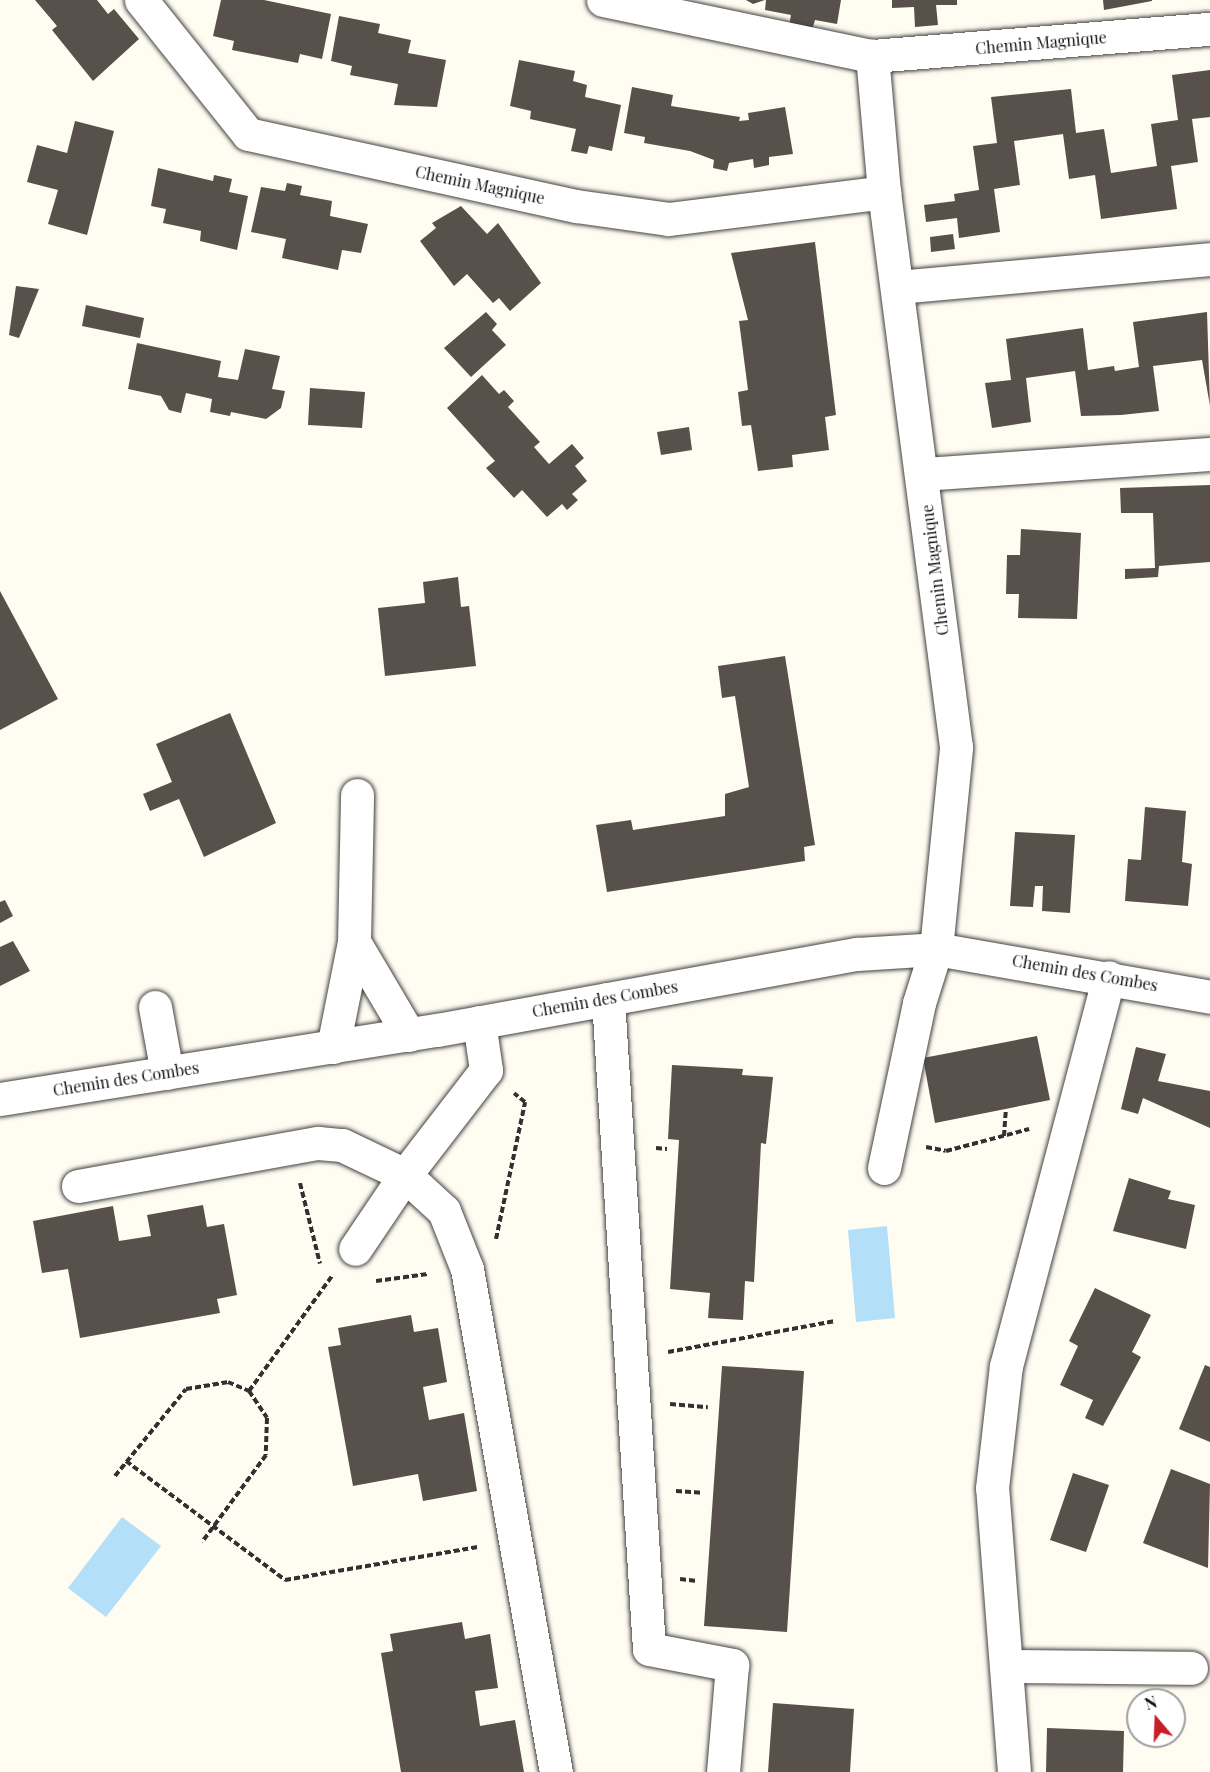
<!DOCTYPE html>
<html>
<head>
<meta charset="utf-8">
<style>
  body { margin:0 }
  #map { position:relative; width:1210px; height:1772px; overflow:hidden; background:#fffcf1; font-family:"Playfair Display",serif }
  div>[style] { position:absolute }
  .water>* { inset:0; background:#b3dff9 }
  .building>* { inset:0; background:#58504b }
  .path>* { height:4px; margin-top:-2px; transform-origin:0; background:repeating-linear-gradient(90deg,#313131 0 6px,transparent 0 9px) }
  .roads { filter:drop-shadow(0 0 2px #424242) drop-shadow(0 0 2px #424242) }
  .minor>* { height:33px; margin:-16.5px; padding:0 16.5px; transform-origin:16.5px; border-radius:16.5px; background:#fff }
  span { translate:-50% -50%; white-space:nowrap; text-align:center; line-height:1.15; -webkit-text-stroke:6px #fff; paint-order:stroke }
  .street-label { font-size:16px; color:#0f0f0f }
  .north { position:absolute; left:1126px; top:1688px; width:60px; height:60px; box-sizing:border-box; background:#fff; border:2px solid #9f9f9f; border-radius:50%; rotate:341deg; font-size:16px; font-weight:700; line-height:24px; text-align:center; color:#0f0f0f }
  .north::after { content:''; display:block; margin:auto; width:21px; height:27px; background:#c71f28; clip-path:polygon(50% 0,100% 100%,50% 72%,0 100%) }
</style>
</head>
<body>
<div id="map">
  <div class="water">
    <i style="clip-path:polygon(887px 1226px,895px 1318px,856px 1322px,848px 1230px)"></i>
    <i style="clip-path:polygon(122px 1517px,161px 1546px,106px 1617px,68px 1588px)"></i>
  </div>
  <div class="building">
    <i style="clip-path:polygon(35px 0,97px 0,108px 14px,114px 9px,139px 39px,93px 81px,52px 30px,57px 26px)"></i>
    <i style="clip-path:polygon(221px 0,264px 0,331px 14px,322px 59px,300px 54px,298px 63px,232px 50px,234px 41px,213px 36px)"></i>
    <i style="clip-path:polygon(746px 0,765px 0,753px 4px)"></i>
    <i style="clip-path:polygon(766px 0,841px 0,837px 24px,815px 20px,812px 30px,789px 26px,791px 15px,765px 10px)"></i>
    <i style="clip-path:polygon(892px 0,957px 0,957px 5px,936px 5px,938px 25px,915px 27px,914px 7px,892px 8px)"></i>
    <i style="clip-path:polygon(1103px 0,1152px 0,1152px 1px,1104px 10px)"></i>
    <i style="clip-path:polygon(339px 16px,380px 24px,378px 33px,411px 40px,408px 53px,446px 60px,437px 107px,394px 105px,398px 84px,350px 75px,352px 66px,331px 61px)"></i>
    <i style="clip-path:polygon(519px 60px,575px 71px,573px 81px,587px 85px,585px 97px,621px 105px,612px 151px,589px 146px,587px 154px,571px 151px,576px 129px,530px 119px,531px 111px,510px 106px)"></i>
    <i style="clip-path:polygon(1210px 70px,1210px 117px,1192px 119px,1198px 162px,1171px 166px,1177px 209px,1101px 219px,1095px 175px,1069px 179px,1063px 134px,1014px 141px,1020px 185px,994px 189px,1000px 232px,959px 238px,957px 218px,926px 222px,924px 205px,955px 201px,954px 194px,979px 190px,973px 146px,997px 143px,991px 97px,1071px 89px,1076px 133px,1104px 129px,1111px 173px,1157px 166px,1151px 124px,1178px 120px,1172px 75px)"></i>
    <i style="clip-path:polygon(632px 87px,673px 95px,671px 106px,740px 117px,739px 121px,749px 120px,748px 113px,785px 107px,793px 154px,769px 157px,769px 165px,754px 168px,753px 159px,729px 163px,727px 171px,713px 168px,714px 160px,690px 151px,644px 143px,645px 137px,624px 133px)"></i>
    <i style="clip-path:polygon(75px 121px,114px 131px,87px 235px,48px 224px,58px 190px,27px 182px,37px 145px,67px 153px)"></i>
    <i style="clip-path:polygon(158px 168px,213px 181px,214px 175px,232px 179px,229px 192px,248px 196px,237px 250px,200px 241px,201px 231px,163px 223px,166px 209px,151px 206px)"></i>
    <i style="clip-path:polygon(287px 183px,302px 186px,300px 195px,332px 201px,330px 216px,368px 224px,361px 253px,342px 250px,338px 270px,282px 258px,286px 239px,251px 232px,261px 187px,285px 191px)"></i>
    <i style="clip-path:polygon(461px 206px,487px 234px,498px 223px,541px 283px,510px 311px,499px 298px,493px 303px,467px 274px,454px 286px,420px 241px,436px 228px,432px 223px)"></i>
    <i style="clip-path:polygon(953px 234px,955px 249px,931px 252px,930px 237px)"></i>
    <i style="clip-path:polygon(815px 242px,836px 415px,825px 417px,829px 450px,792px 455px,793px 467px,758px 471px,751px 425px,742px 426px,738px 392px,748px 390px,739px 321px,748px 320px,731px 253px)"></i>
    <i style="clip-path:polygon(16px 286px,39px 289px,19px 338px,9px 335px)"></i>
    <i style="clip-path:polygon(86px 305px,144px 318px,140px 338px,82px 326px)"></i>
    <i style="clip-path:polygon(486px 312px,497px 324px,492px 330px,506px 345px,471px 377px,444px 348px)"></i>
    <i style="clip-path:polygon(1207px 312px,1210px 406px,1202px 360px,1153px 366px,1159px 411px,1121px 415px,1081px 416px,1075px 371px,1026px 378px,1031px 422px,992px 428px,985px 383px,1011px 380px,1006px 339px,1083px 328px,1088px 370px,1114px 366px,1115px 371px,1139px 367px,1133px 322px)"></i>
    <i style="clip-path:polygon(137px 343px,221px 361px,218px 377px,238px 380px,245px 349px,280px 356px,272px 389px,285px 391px,281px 408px,266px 419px,231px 412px,230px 416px,210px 412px,212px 399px,186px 393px,181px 413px,169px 410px,161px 396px,128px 389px)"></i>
    <i style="clip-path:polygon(482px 375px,499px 394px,504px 390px,514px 401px,508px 407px,540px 442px,534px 447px,549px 464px,572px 444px,584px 458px,575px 466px,587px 481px,572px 494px,578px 500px,567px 510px,562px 504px,547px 517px,522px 490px,514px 498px,486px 468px,495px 461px,447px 408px)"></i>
    <i style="clip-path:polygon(310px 388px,365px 392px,362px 428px,308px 425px)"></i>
    <i style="clip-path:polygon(689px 427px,692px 450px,661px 455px,657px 432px)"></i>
    <i style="clip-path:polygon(1210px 485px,1210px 562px,1159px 566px,1158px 577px,1125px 579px,1125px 569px,1155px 568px,1153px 513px,1121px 513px,1120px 488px)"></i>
    <i style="clip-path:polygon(1021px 529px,1081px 533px,1077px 619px,1018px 618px,1019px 594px,1006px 594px,1007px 555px,1020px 555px)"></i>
    <i style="clip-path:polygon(458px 577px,461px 607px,469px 606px,476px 666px,385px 676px,378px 608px,425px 603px,423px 582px)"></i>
    <i style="clip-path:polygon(0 591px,58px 699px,0 730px)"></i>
    <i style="clip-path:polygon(785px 656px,815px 845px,804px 847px,805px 861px,607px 892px,596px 825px,631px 820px,633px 830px,725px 816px,725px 794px,749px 787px,735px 696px,722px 698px,718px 666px)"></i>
    <i style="clip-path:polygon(230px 713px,276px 823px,204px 857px,179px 799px,150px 811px,143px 794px,172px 782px,156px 744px)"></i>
    <i style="clip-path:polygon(1145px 807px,1186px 811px,1182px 862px,1192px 864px,1188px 906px,1125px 901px,1128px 859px,1141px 860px)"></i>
    <i style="clip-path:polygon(1015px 832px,1075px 835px,1070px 913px,1042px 911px,1043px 886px,1035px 886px,1033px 907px,1010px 906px)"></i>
    <i style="clip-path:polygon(5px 900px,13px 916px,0 923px,0 902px)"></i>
    <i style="clip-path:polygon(13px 941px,30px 971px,0 986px,0 947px)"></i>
    <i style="clip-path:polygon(1037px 1036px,1050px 1100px,935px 1123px,923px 1058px)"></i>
    <i style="clip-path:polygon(1136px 1047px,1166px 1054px,1158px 1081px,1210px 1091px,1210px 1128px,1143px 1098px,1138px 1114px,1121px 1109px)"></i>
    <i style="clip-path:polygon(672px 1065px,743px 1069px,742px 1075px,773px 1077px,766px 1144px,761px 1143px,754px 1282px,745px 1281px,743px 1320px,708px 1318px,710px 1293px,670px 1289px,679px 1140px,668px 1139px)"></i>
    <i style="clip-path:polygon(1129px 1178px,1171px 1191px,1168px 1199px,1195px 1205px,1186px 1249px,1113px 1231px)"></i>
    <i style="clip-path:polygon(203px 1205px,207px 1227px,224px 1224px,237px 1295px,217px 1299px,220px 1313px,80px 1338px,68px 1269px,42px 1273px,33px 1221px,113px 1206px,119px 1241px,151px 1236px,147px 1215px)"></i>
    <i style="clip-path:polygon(1095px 1288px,1151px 1315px,1132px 1352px,1141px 1357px,1103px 1426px,1085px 1418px,1093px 1400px,1060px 1385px,1078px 1346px,1069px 1341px)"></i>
    <i style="clip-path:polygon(411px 1315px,414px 1332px,438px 1328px,447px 1382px,423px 1387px,429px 1420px,464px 1413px,477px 1491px,423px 1501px,418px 1474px,353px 1486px,328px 1347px,341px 1345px,338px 1328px)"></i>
    <i style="clip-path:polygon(1205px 1365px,1210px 1367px,1210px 1442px,1179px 1429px)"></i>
    <i style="clip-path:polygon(722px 1366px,804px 1371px,787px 1632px,704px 1626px)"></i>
    <i style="clip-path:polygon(1171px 1469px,1210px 1484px,1208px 1568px,1143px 1543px)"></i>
    <i style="clip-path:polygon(1073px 1473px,1109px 1485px,1086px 1552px,1050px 1540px)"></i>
    <i style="clip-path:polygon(462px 1622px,465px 1639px,490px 1634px,498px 1688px,475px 1691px,480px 1726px,515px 1720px,524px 1772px,401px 1772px,381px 1653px,393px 1651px,390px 1634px)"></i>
    <i style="clip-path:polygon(773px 1703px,854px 1709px,850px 1772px,768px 1772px)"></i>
    <i style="clip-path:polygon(1047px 1728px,1124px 1731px,1123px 1772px,1046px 1772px)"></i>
  </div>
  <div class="path">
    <i style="left:1004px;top:1136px;width:27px;rotate:-86deg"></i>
    <i style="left:926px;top:1147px;width:20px;rotate:11deg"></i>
    <i style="left:946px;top:1151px;width:86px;rotate:-14.8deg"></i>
    <i style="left:656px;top:1148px;width:11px;rotate:5deg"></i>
    <i style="left:300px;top:1183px;width:83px;rotate:76.1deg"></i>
    <i style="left:496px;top:1239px;width:140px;rotate:-78deg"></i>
    <i style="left:525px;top:1102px;width:14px;rotate:-141deg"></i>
    <i style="left:376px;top:1281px;width:52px;rotate:-7.7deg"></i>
    <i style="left:668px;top:1352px;width:170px;rotate:-10.5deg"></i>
    <i style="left:249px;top:1391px;width:142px;rotate:-54.2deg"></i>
    <i style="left:670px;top:1404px;width:38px;rotate:5deg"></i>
    <i style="left:126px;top:1461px;width:199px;rotate:36.8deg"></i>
    <i style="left:285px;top:1580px;width:197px;rotate:-9.7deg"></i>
    <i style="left:115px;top:1476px;width:112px;rotate:-50.8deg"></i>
    <i style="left:186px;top:1389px;width:43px;rotate:-9.5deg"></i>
    <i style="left:228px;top:1382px;width:23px;rotate:23deg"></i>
    <i style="left:249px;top:1391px;width:32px;rotate:56deg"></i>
    <i style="left:267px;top:1418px;width:37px;rotate:92deg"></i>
    <i style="left:266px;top:1455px;width:108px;rotate:126.3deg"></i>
    <i style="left:676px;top:1491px;width:26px;rotate:4deg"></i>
    <i style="left:680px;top:1579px;width:17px;rotate:7deg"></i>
  </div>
  <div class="roads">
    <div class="minor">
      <i style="left:141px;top:0;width:171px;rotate:51.4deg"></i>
      <i style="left:248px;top:134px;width:336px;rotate:12.4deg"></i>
      <i style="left:576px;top:206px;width:93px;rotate:8deg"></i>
      <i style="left:668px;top:219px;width:218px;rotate:-7.1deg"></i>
      <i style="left:603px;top:0;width:275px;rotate:11.8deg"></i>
      <i style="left:897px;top:287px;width:314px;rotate:-5.1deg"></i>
      <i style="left:924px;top:474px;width:287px;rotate:-4deg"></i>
      <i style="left:354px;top:942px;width:108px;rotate:59.4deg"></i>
      <i style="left:608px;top:999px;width:651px;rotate:86.39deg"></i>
      <i style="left:649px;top:1649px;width:85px;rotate:10.9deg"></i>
      <i style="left:732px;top:1665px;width:107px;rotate:94.8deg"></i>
      <i style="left:155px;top:1007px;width:67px;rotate:79.7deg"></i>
      <i style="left:479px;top:1022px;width:49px;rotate:81.7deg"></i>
      <i style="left:486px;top:1070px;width:133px;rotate:127.6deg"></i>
      <i style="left:405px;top:1175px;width:53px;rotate:42.7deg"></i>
      <i style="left:444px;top:1211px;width:62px;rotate:68.4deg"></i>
      <i style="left:467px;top:1269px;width:511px;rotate:79.97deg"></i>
      <i style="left:333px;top:1047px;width:107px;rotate:-78.7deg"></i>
      <i style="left:354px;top:942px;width:147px;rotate:-88.8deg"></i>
      <i style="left:0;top:1099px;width:442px;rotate:-9deg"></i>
      <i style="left:437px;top:1030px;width:427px;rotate:-10.3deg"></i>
      <i style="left:857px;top:954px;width:79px;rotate:-3.6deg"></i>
      <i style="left:936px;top:949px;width:278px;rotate:9.9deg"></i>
      <i style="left:884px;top:1168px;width:169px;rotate:-78deg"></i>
      <i style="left:919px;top:1003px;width:57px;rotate:-72.5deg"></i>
      <i style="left:936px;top:949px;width:203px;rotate:-84.3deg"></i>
      <i style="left:956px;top:747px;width:560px;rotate:-97.39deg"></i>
      <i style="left:884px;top:192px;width:137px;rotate:-95deg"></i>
      <i style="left:872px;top:56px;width:339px;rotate:-4.6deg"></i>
      <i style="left:78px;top:1186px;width:244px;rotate:-10.2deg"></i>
      <i style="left:318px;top:1143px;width:24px;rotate:5deg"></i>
      <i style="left:342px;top:1145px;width:70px;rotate:25.5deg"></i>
      <i style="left:405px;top:1175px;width:89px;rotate:124deg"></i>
      <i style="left:1007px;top:1666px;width:184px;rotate:0.6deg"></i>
      <i style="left:1014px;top:1772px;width:285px;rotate:-94.4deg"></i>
      <i style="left:992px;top:1488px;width:123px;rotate:-83.5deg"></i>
      <i style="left:1006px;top:1366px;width:402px;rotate:-75.2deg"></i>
    </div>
  </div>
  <div class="street-label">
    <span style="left:1041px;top:43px;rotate:-5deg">Chemin Magnique</span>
    <span style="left:480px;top:185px;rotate:12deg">Chemin Magnique</span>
    <span style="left:935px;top:570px;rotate:-97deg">Chemin Magnique</span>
    <span style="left:1085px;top:973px;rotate:10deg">Chemin des Combes</span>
    <span style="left:605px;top:999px;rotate:-10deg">Chemin des Combes</span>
    <span style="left:126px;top:1079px;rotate:-9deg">Chemin des Combes</span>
  </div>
  <div class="north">N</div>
</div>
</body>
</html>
